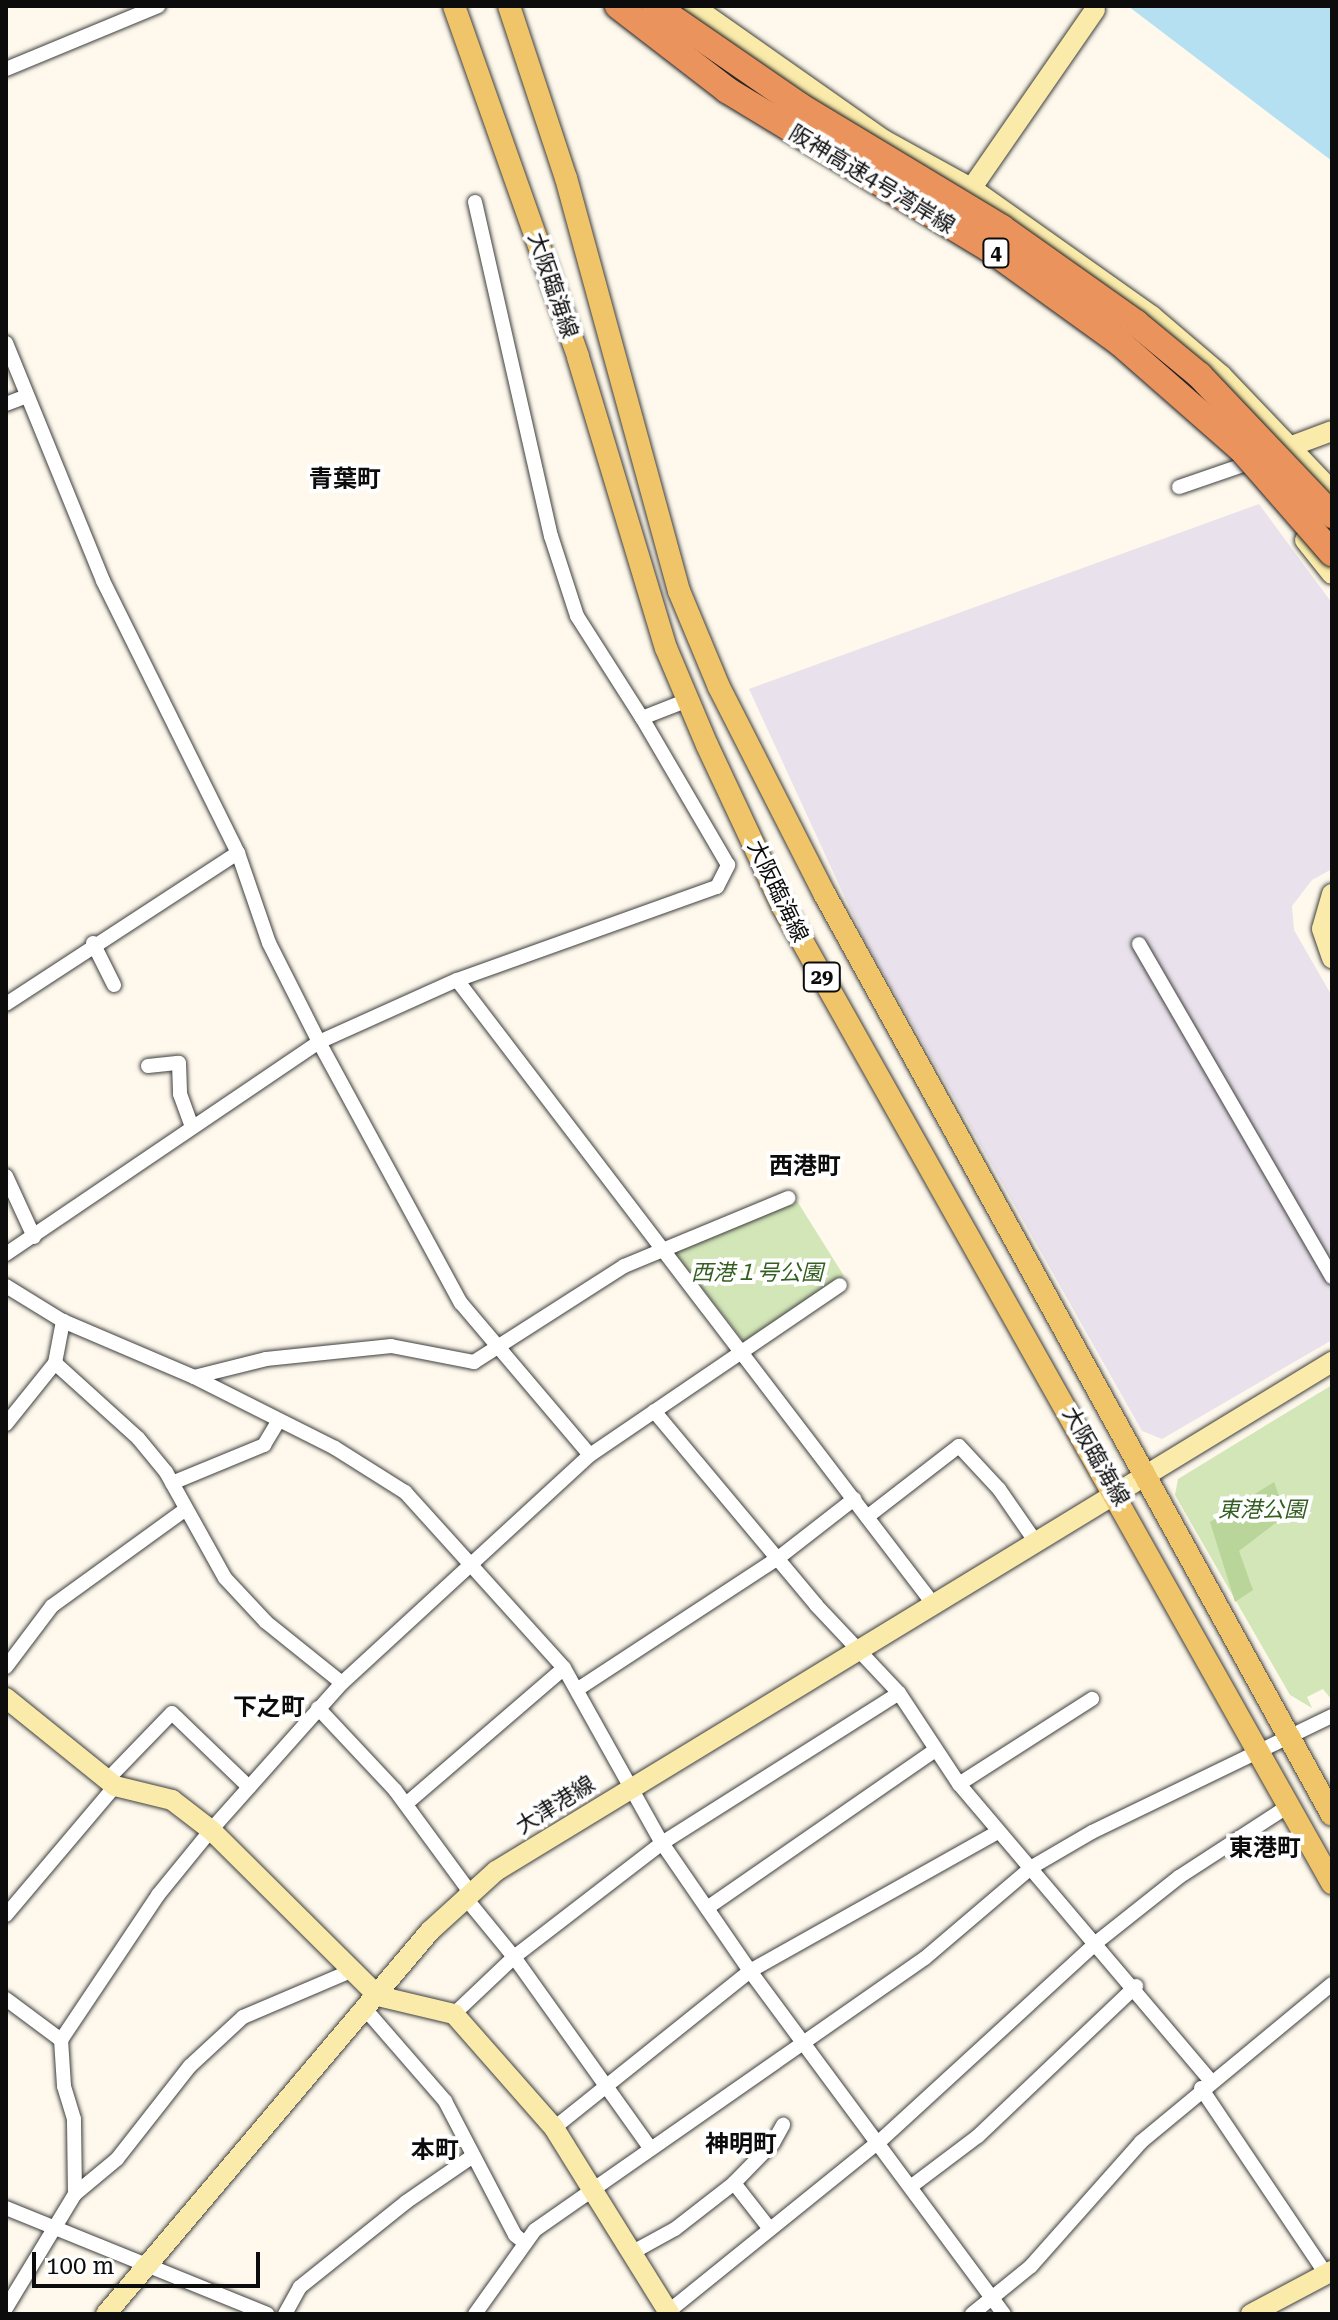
<!DOCTYPE html>
<html>
<head>
<meta charset="utf-8">
<style>
  body { margin:0 }
  #map { position:relative; width:1338px; height:2320px; overflow:hidden; background:#fef9ec; font-family:"Roboto Serif","Noto Sans JP",serif }
  div>[style] { position:absolute }
  .industrial>* { inset:0; background:#e9e1eb }
  .green>* { inset:0; background:#d3e6b8 }
  .forest>* { inset:0; background:#b9d599 }
  .water>* { inset:0; background:#b4e0f2 }
  .roads { filter:drop-shadow(0 0 2px #3f3f3f) drop-shadow(0 0 2px #3f3f3f) }
  .street>* { height:14px; margin:-7px; padding:0 7px; transform-origin:7px; border-radius:7px; background:#fff }
  .secondary>* { height:20px; margin:-10px; padding:0 10px; transform-origin:10px; border-radius:10px; background:#faebab }
  .primary>* { height:22px; margin:-11px; padding:0 11px; transform-origin:11px; border-radius:11px; background:#f0c56a }
  .bridges { filter:drop-shadow(0 0 2px #1d1d1d) drop-shadow(0 0 2px #1d1d1d) }
  .highway-bridge>* { height:26px; margin:-13px; padding:0 13px; transform-origin:13px; border-radius:13px; background:#eb935d }
  span { translate:-50% -50%; white-space:nowrap; text-align:center; line-height:1.15; -webkit-text-stroke:8px #fff; paint-order:stroke }
  .shield-label span { padding:2px 6px; background:#fff; border:2px solid; border-radius:6px; -webkit-text-stroke-width:0 }
  .shield-label { font-size:20px; color:#0c0c0c; font-weight:700 }
  .street-label { font-size:22px; color:#0c0c0c }
  .park-label { font-size:22px; color:#335f21; font-style:italic }
  .neighbourhood-label { font-size:24px; color:#0c0c0c; font-weight:700 }
  .frame { position:absolute; inset:0; border:8px solid #0c0c0c; pointer-events:none }
  .scale { position:absolute; left:32px; top:2252px; width:228px; height:36px; box-sizing:border-box; border:4px solid #0c0c0c; border-top:0; padding-left:10px; font-size:24px; line-height:28px; white-space:nowrap; color:#0c0c0c; -webkit-text-stroke:6px #fff; paint-order:stroke }
</style>
</head>
<body>
<div id="map">
  <div class="industrial">
    <i style="clip-path:polygon(1259px 504px,1332px 603px,1332px 869px,1312px 880px,1292px 906px,1294px 930px,1332px 996px,1332px 1340px,1162px 1439px,1142px 1431px,863px 937px,749px 689px)"></i>
  </div>
  <div class="green">
    <i style="clip-path:polygon(797px 1201px,844px 1276px,744px 1342px,674px 1252px)"></i>
    <i style="clip-path:polygon(1332px 1385px,1332px 1700px,1323px 1689px,1307px 1697px,1312px 1708px,1290px 1695px,1175px 1495px,1178px 1479px)"></i>
  </div>
  <div class="forest">
    <i style="clip-path:polygon(1274px 1482px,1286px 1515px,1239px 1551px,1253px 1590px,1235px 1602px,1210px 1522px)"></i>
  </div>
  <div class="water">
    <i style="clip-path:polygon(1128px 6px,1332px 6px,1332px 161px)"></i>
  </div>
  <div class="roads">
    <div class="street">
      <i style="left:6px;top:69px;width:165px;rotate:-22.5deg"></i>
      <i style="left:475px;top:202px;width:343px;rotate:77.2deg"></i>
      <i style="left:551px;top:536px;width:84px;rotate:72deg"></i>
      <i style="left:577px;top:616px;width:121px;rotate:57.5deg"></i>
      <i style="left:6px;top:343px;width:257px;rotate:67.8deg"></i>
      <i style="left:103px;top:581px;width:304px;rotate:63.6deg"></i>
      <i style="left:238px;top:853px;width:95px;rotate:71deg"></i>
      <i style="left:269px;top:943px;width:111px;rotate:63.2deg"></i>
      <i style="left:319px;top:1042px;width:297px;rotate:61.5deg"></i>
      <i style="left:461px;top:1303px;width:199px;rotate:49.7deg"></i>
      <i style="left:6px;top:404px;width:22px;rotate:-21deg"></i>
      <i style="left:1179px;top:487px;width:65px;rotate:-19deg"></i>
      <i style="left:93px;top:943px;width:47px;rotate:63.4deg"></i>
      <i style="left:1139px;top:944px;width:385px;rotate:59.9deg"></i>
      <i style="left:457px;top:980px;width:786px;rotate:52.65deg"></i>
      <i style="left:6px;top:1004px;width:277px;rotate:-33.1deg"></i>
      <i style="left:148px;top:1066px;width:31px;rotate:-6deg"></i>
      <i style="left:179px;top:1063px;width:31px;rotate:88deg"></i>
      <i style="left:180px;top:1094px;width:35px;rotate:70deg"></i>
      <i style="left:6px;top:1176px;width:67px;rotate:65.3deg"></i>
      <i style="left:6px;top:1254px;width:378px;rotate:-34.1deg"></i>
      <i style="left:319px;top:1042px;width:151px;rotate:-24.2deg"></i>
      <i style="left:457px;top:980px;width:276px;rotate:-19.7deg"></i>
      <i style="left:717px;top:887px;width:25px;rotate:-63deg"></i>
      <i style="left:728px;top:865px;width:170px;rotate:-120.3deg"></i>
      <i style="left:642px;top:718px;width:49px;rotate:-21.4deg"></i>
      <i style="left:6px;top:1286px;width:67px;rotate:31.6deg"></i>
      <i style="left:63px;top:1321px;width:142px;rotate:23.1deg"></i>
      <i style="left:194px;top:1377px;width:158px;rotate:26.7deg"></i>
      <i style="left:335px;top:1448px;width:83px;rotate:32.2deg"></i>
      <i style="left:405px;top:1492px;width:237px;rotate:47.9deg"></i>
      <i style="left:564px;top:1668px;width:201px;rotate:60.8deg"></i>
      <i style="left:662px;top:1843px;width:155px;rotate:55.5deg"></i>
      <i style="left:750px;top:1971px;width:427px;rotate:53.5deg"></i>
      <i style="left:55px;top:1363px;width:112px;rotate:42.1deg"></i>
      <i style="left:138px;top:1438px;width:44px;rotate:50.5deg"></i>
      <i style="left:166px;top:1472px;width:121px;rotate:60.9deg"></i>
      <i style="left:225px;top:1578px;width:60px;rotate:47deg"></i>
      <i style="left:266px;top:1622px;width:97px;rotate:38.8deg"></i>
      <i style="left:194px;top:1377px;width:74px;rotate:-14deg"></i>
      <i style="left:266px;top:1359px;width:126px;rotate:-5.9deg"></i>
      <i style="left:391px;top:1346px;width:85px;rotate:10.9deg"></i>
      <i style="left:474px;top:1362px;width:178px;rotate:-32.6deg"></i>
      <i style="left:624px;top:1266px;width:178px;rotate:-22.5deg"></i>
      <i style="left:654px;top:1411px;width:253px;rotate:50.1deg"></i>
      <i style="left:816px;top:1605px;width:121px;rotate:46.7deg"></i>
      <i style="left:899px;top:1693px;width:109px;rotate:56.6deg"></i>
      <i style="left:959px;top:1784px;width:391px;rotate:49.7deg"></i>
      <i style="left:6px;top:1424px;width:78px;rotate:-51.2deg"></i>
      <i style="left:55px;top:1363px;width:43px;rotate:-79.2deg"></i>
      <i style="left:172px;top:1483px;width:100px;rotate:-22.4deg"></i>
      <i style="left:264px;top:1445px;width:27px;rotate:-59deg"></i>
      <i style="left:867px;top:1517px;width:116px;rotate:-37.7deg"></i>
      <i style="left:959px;top:1446px;width:59px;rotate:47.1deg"></i>
      <i style="left:999px;top:1489px;width:63px;rotate:55.3deg"></i>
      <i style="left:6px;top:1667px;width:76px;rotate:-53deg"></i>
      <i style="left:52px;top:1606px;width:165px;rotate:-35.9deg"></i>
      <i style="left:578px;top:1689px;width:238px;rotate:-33.2deg"></i>
      <i style="left:777px;top:1559px;width:98px;rotate:-37.9deg"></i>
      <i style="left:318px;top:1708px;width:112px;rotate:46.8deg"></i>
      <i style="left:395px;top:1790px;width:127px;rotate:53.7deg"></i>
      <i style="left:107px;top:1780px;width:93px;rotate:-45.9deg"></i>
      <i style="left:172px;top:1713px;width:107px;rotate:43.9deg"></i>
      <i style="left:959px;top:1784px;width:158px;rotate:-32.6deg"></i>
      <i style="left:406px;top:1804px;width:208px;rotate:-40.7deg"></i>
      <i style="left:464px;top:1896px;width:79px;rotate:50.7deg"></i>
      <i style="left:514px;top:1957px;width:232px;rotate:54.5deg"></i>
      <i style="left:707px;top:1908px;width:276px;rotate:-34.7deg"></i>
      <i style="left:6px;top:1915px;width:169px;rotate:-49.8deg"></i>
      <i style="left:6px;top:1999px;width:69px;rotate:36.7deg"></i>
      <i style="left:366px;top:2010px;width:121px;rotate:49deg"></i>
      <i style="left:445px;top:2101px;width:151px;rotate:62.4deg"></i>
      <i style="left:515px;top:2235px;width:13px;rotate:39deg"></i>
      <i style="left:454px;top:2014px;width:83px;rotate:-43.5deg"></i>
      <i style="left:514px;top:1957px;width:187px;rotate:-37.6deg"></i>
      <i style="left:662px;top:1843px;width:280px;rotate:-32.3deg"></i>
      <i style="left:1201px;top:2088px;width:224px;rotate:56.1deg"></i>
      <i style="left:554px;top:2128px;width:251px;rotate:-38.7deg"></i>
      <i style="left:750px;top:1971px;width:284px;rotate:-29.3deg"></i>
      <i style="left:734px;top:2183px;width:58px;rotate:52deg"></i>
      <i style="left:913px;top:2185px;width:81px;rotate:-37deg"></i>
      <i style="left:978px;top:2136px;width:218px;rotate:-43.5deg"></i>
      <i style="left:75px;top:2194px;width:75px;rotate:-90.8deg"></i>
      <i style="left:74px;top:2119px;width:34px;rotate:-107deg"></i>
      <i style="left:64px;top:2086px;width:46px;rotate:-93.7deg"></i>
      <i style="left:61px;top:2040px;width:174px;rotate:-56.2deg"></i>
      <i style="left:158px;top:1895px;width:84px;rotate:-50.8deg"></i>
      <i style="left:211px;top:1830px;width:197px;rotate:-48.3deg"></i>
      <i style="left:342px;top:1683px;width:337px;rotate:-42.6deg"></i>
      <i style="left:590px;top:1455px;width:302px;rotate:-34.2deg"></i>
      <i style="left:6px;top:2208px;width:282px;rotate:22.1deg"></i>
      <i style="left:633px;top:2252px;width:48px;rotate:-28.7deg"></i>
      <i style="left:675px;top:2229px;width:75px;rotate:-37.9deg"></i>
      <i style="left:734px;top:2183px;width:56px;rotate:-45.7deg"></i>
      <i style="left:773px;top:2143px;width:21px;rotate:-61deg"></i>
      <i style="left:6px;top:2308px;width:133px;rotate:-58.8deg"></i>
      <i style="left:75px;top:2194px;width:55px;rotate:-39.8deg"></i>
      <i style="left:117px;top:2159px;width:118px;rotate:-51.9deg"></i>
      <i style="left:190px;top:2066px;width:72px;rotate:-42.8deg"></i>
      <i style="left:243px;top:2017px;width:117px;rotate:-23.1deg"></i>
      <i style="left:669px;top:2311px;width:271px;rotate:-38.9deg"></i>
      <i style="left:880px;top:2141px;width:294px;rotate:-42.5deg"></i>
      <i style="left:1097px;top:1942px;width:105px;rotate:-38.4deg"></i>
      <i style="left:1179px;top:1877px;width:132px;rotate:-33deg"></i>
      <i style="left:285px;top:2314px;width:31px;rotate:-61deg"></i>
      <i style="left:300px;top:2287px;width:136px;rotate:-38.7deg"></i>
      <i style="left:406px;top:2202px;width:81px;rotate:-34.5deg"></i>
      <i style="left:475px;top:2314px;width:103px;rotate:-54.5deg"></i>
      <i style="left:535px;top:2230px;width:475px;rotate:-34.9deg"></i>
      <i style="left:925px;top:1958px;width:140px;rotate:-40.4deg"></i>
      <i style="left:1032px;top:1867px;width:69px;rotate:-30.3deg"></i>
      <i style="left:1092px;top:1832px;width:267px;rotate:-25.8deg"></i>
      <i style="left:972px;top:2314px;width:76px;rotate:-39.1deg"></i>
      <i style="left:1031px;top:2266px;width:166px;rotate:-48.4deg"></i>
      <i style="left:1141px;top:2142px;width:248px;rotate:-39.6deg"></i>
    </div>
    <div class="secondary">
      <i style="left:693px;top:6px;width:233px;rotate:35.1deg"></i>
      <i style="left:884px;top:140px;width:99px;rotate:28.9deg"></i>
      <i style="left:971px;top:188px;width:222px;rotate:35.3deg"></i>
      <i style="left:1152px;top:316px;width:91px;rotate:40.5deg"></i>
      <i style="left:1221px;top:375px;width:161px;rotate:46.3deg"></i>
      <i style="left:964px;top:199px;width:230px;rotate:-55.3deg"></i>
      <i style="left:1281px;top:450px;width:54px;rotate:-20.4deg"></i>
      <i style="left:1305px;top:540px;width:43px;rotate:51.5deg"></i>
      <i style="left:1332px;top:894px;width:36px;rotate:106deg"></i>
      <i style="left:1322px;top:929px;width:31px;rotate:71deg"></i>
      <i style="left:6px;top:1698px;width:140px;rotate:38.9deg"></i>
      <i style="left:115px;top:1786px;width:59px;rotate:13.8deg"></i>
      <i style="left:172px;top:1800px;width:49px;rotate:37.6deg"></i>
      <i style="left:211px;top:1830px;width:235px;rotate:44.8deg"></i>
      <i style="left:378px;top:1996px;width:78px;rotate:13.3deg"></i>
      <i style="left:454px;top:2014px;width:152px;rotate:48.7deg"></i>
      <i style="left:554px;top:2128px;width:219px;rotate:58.1deg"></i>
      <i style="left:106px;top:2314px;width:502px;rotate:-49.77deg"></i>
      <i style="left:430px;top:1931px;width:89px;rotate:-42.3deg"></i>
      <i style="left:496px;top:1871px;width:979px;rotate:-31.34deg"></i>
      <i style="left:1251px;top:2314px;width:92px;rotate:-28deg"></i>
    </div>
    <div class="primary">
      <i style="left:454px;top:6px;width:372px;rotate:70.5deg"></i>
      <i style="left:578px;top:357px;width:304px;rotate:73.2deg"></i>
      <i style="left:666px;top:648px;width:105px;rotate:67.1deg"></i>
      <i style="left:707px;top:745px;width:179px;rotate:64.9deg"></i>
      <i style="left:783px;top:907px;width:1120px;rotate:60.64deg"></i>
      <i style="left:509px;top:6px;width:181px;rotate:71.7deg"></i>
      <i style="left:566px;top:178px;width:428px;rotate:74.7deg"></i>
      <i style="left:679px;top:591px;width:104px;rotate:67.4deg"></i>
      <i style="left:719px;top:687px;width:233px;rotate:63deg"></i>
      <i style="left:825px;top:895px;width:1050px;rotate:61.14deg"></i>
    </div>
  </div>
  <div class="bridges">
    <div class="highway-bridge">
      <i style="left:618px;top:6px;width:138px;rotate:37.6deg"></i>
      <i style="left:727px;top:90px;width:312px;rotate:31.2deg"></i>
      <i style="left:994px;top:252px;width:154px;rotate:35.8deg"></i>
      <i style="left:1119px;top:342px;width:164px;rotate:41.3deg"></i>
      <i style="left:1242px;top:450px;width:137px;rotate:48.9deg"></i>
      <i style="left:655px;top:6px;width:176px;rotate:34.6deg"></i>
      <i style="left:800px;top:106px;width:236px;rotate:31.1deg"></i>
      <i style="left:1002px;top:228px;width:164px;rotate:35.3deg"></i>
      <i style="left:1136px;top:323px;width:82px;rotate:39.5deg"></i>
      <i style="left:1199px;top:375px;width:193px;rotate:46.5deg"></i>
    </div>
  </div>
  <div class="shield-label">
    <span style="left:996px;top:253px">4</span>
    <span style="left:822px;top:977px">29</span>
  </div>
  <div class="street-label">
    <span style="left:872px;top:179px;rotate:31deg">阪神高速4号湾岸線</span>
    <span style="left:553px;top:285px;rotate:71deg">大阪臨海線</span>
    <span style="left:778px;top:891px;rotate:64deg">大阪臨海線</span>
    <span style="left:1096px;top:1456px;rotate:60deg">大阪臨海線</span>
    <span style="left:555px;top:1805px;rotate:-32deg">大津港線</span>
  </div>
  <div class="park-label">
    <span style="left:757px;top:1273px">西港１号公園</span>
    <span style="left:1262px;top:1510px">東港公園</span>
  </div>
  <div class="neighbourhood-label">
    <span style="left:345px;top:480px">青葉町</span>
    <span style="left:805px;top:1167px">西港町</span>
    <span style="left:269px;top:1708px">下之町</span>
    <span style="left:1265px;top:1849px">東港町</span>
    <span style="left:741px;top:2145px">神明町</span>
    <span style="left:435px;top:2151px">本町</span>
  </div>
  <div class="frame"></div>
  <div class="scale">100 m</div>
</div>
</body>
</html>
